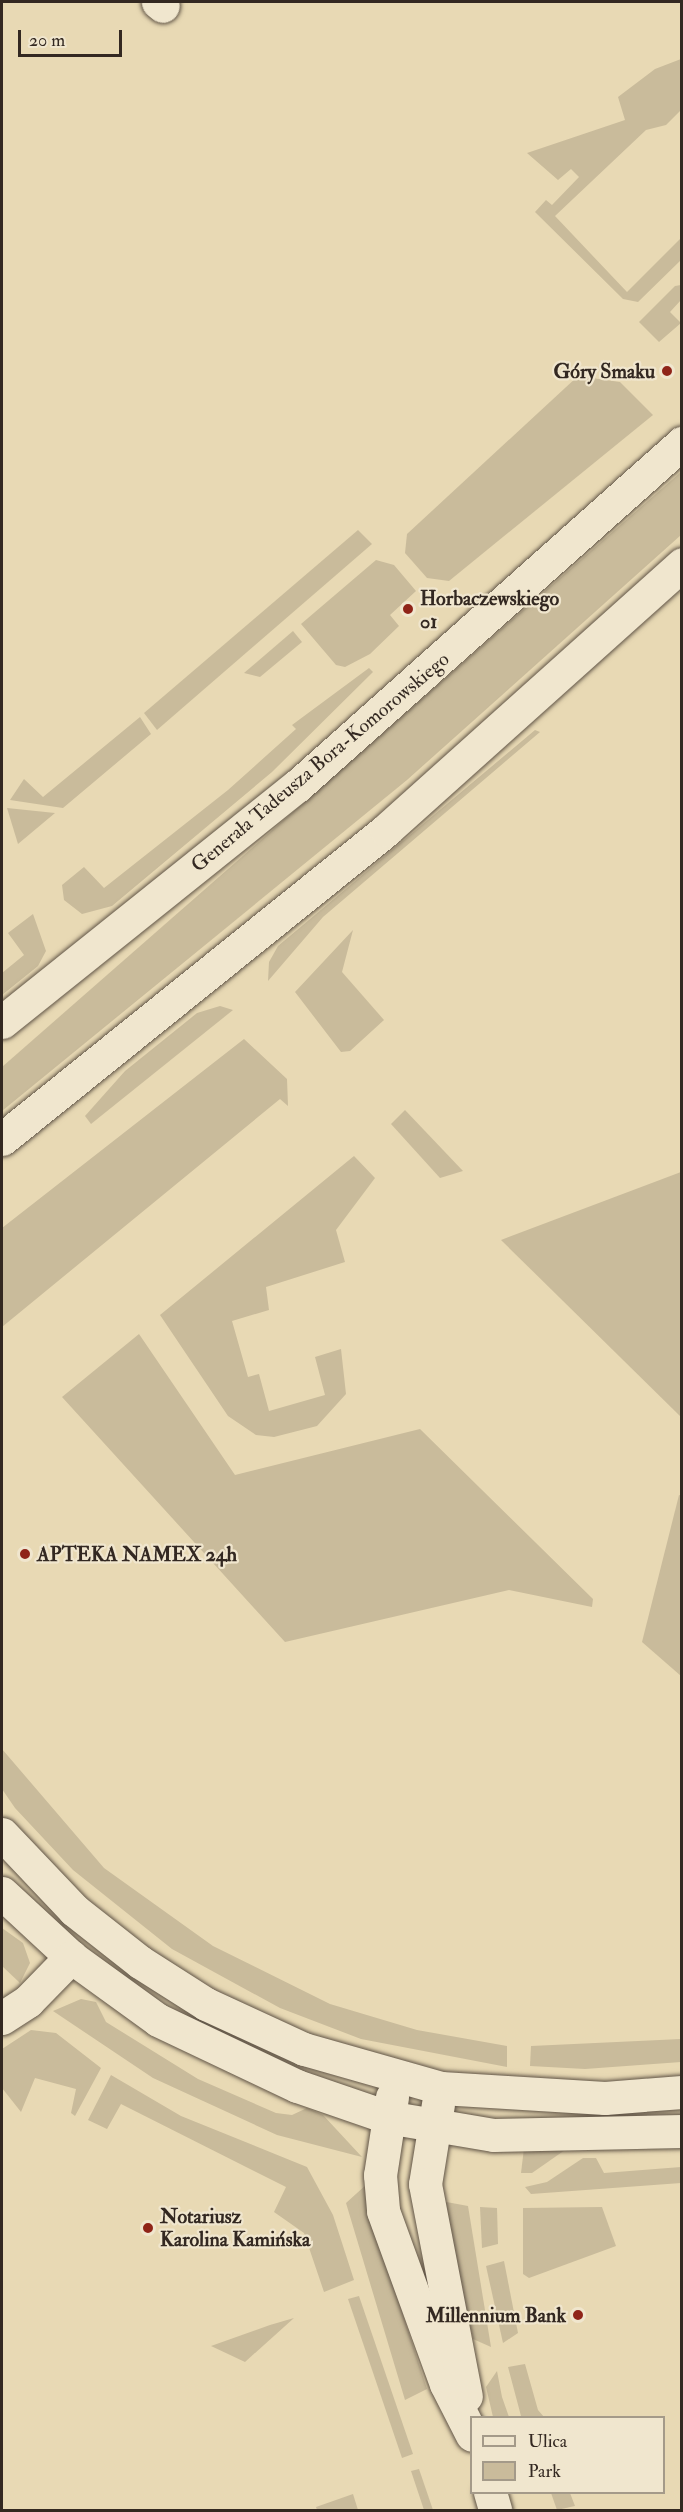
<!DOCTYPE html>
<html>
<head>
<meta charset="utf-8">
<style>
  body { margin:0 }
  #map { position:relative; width:683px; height:2512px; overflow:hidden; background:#e8d9b4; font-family:"IM FELL Double Pica",serif }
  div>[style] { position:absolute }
  .green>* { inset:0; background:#c9bb9b }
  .roads { filter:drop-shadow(0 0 2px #605446) drop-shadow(0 0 2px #605446) }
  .minor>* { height:33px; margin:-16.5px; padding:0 16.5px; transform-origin:16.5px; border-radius:16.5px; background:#f0e6ce }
  .dots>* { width:16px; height:16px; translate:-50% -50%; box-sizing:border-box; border:3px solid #f0e6ce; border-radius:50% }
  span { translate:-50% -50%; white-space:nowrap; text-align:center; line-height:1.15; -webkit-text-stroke:4.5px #f0e6ce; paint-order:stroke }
  .poi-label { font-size:20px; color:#332821; font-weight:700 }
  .right { translate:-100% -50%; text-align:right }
  .left { translate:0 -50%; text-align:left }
  .street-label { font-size:20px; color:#332821 }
  .frame { position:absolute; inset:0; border:3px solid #332821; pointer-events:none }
  .legend { position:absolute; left:470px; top:2416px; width:195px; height:78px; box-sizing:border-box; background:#f0e6ce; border:2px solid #a49a89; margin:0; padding:8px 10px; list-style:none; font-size:18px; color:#332821 }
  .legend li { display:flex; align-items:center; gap:12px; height:30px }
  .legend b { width:30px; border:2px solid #a49a89 }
  .scale { position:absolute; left:18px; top:30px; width:104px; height:27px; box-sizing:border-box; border:3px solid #332821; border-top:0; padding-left:8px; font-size:18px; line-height:21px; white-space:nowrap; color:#332821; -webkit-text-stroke:4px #f0e6ce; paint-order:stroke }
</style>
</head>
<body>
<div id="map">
  <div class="green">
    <i style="clip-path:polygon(681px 59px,681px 110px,666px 125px,646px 130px,555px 216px,627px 292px,681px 238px,681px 260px,638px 302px,623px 299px,535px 212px,546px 200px,552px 205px,579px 177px,571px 169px,558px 180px,527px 153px,625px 120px,618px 97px,655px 69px)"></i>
    <i style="clip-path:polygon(681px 285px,681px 300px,670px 312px,681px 323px,659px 342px,639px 322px,675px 286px)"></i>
    <i style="clip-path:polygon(578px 376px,620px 382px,653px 415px,449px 581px,427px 578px,405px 553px,407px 534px)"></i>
    <i style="clip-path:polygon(681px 472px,681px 535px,407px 780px,2px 1111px,2px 1067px)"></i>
    <i style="clip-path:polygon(358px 530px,372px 544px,157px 730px,144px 713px)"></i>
    <i style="clip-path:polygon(376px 560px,394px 565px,416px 591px,390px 615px,399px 626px,370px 654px,345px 667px,336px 665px,301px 624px)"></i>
    <i style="clip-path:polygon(293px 631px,302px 642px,260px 677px,244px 673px)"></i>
    <i style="clip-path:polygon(369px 668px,373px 672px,272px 772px,112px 906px,82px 914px,64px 900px,62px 885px,84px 867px,104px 888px,228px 790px,296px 729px,292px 725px)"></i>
    <i style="clip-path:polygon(140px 717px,151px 734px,63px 808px,10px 800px,24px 779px,43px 797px)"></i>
    <i style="clip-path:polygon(535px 730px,540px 732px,323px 917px,268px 981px,269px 962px,278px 946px)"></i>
    <i style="clip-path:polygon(7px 808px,55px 813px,18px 844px)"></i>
    <i style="clip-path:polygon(33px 914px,46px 951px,38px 966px,2px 995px,2px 973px,24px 955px,8px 933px)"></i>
    <i style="clip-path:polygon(353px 930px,342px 972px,384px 1020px,350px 1051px,341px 1052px,295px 992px)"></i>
    <i style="clip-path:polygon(220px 1006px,233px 1010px,91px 1124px,85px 1116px,125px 1071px,197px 1013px)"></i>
    <i style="clip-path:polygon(244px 1039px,287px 1079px,288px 1106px,280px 1099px,2px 1327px,2px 1228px)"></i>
    <i style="clip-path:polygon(405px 1110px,463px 1171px,440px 1178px,391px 1124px)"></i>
    <i style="clip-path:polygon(354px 1156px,375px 1178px,336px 1230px,345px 1262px,266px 1287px,269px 1310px,232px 1321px,248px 1377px,259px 1374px,269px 1411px,325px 1395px,315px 1357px,341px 1349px,346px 1394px,317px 1426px,274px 1437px,256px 1435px,228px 1416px,160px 1315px)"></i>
    <i style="clip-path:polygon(681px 1172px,682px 1172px,681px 1417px,501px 1240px)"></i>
    <i style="clip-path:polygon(139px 1334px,235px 1475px,420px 1429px,593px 1599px,592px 1607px,509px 1590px,285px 1642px,62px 1397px)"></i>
    <i style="clip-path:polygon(679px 1495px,682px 1496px,681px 1676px,642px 1642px)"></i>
    <i style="clip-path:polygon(2px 1749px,104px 1868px,213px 1946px,330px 2004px,417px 2030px,507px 2046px,507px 2067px,361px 2039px,280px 2008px,172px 1949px,73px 1870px,15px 1808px,2px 1789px)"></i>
    <i style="clip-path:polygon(2px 1928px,23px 1943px,30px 1963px,20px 1983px,2px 1966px)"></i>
    <i style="clip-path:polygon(81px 1999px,96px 2002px,106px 2022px,198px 2079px,276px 2113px,292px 2115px,307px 2108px,323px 2115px,362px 2157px,277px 2135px,153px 2078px,53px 2011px)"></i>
    <i style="clip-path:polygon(31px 2030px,56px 2033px,101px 2068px,75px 2116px,71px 2113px,76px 2089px,35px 2078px,21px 2112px,2px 2088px,2px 2049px)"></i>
    <i style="clip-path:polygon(681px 2039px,681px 2062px,585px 2069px,530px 2066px,531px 2046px)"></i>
    <i style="clip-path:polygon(111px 2075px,181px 2116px,307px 2167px,333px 2215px,354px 2280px,324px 2292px,304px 2233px,274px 2212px,286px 2187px,121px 2104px,107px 2129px,88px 2120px)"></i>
    <i style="clip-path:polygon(524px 2148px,565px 2148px,565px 2150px,532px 2173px,521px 2173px)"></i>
    <i style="clip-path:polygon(583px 2158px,596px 2158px,604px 2173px,681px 2167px,681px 2183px,531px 2194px,525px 2187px,547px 2182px)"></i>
    <i style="clip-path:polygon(367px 2184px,369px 2209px,427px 2389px,405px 2400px,346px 2203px)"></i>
    <i style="clip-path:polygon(441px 2201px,468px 2206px,491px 2347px,473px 2339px)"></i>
    <i style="clip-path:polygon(480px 2207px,497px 2208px,498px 2244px,482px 2248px)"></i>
    <i style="clip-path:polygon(602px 2207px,616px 2246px,529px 2278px,523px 2274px,523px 2208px)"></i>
    <i style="clip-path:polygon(504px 2261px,518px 2333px,503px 2343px,486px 2266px)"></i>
    <i style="clip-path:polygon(359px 2296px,413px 2454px,402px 2458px,348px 2299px)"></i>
    <i style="clip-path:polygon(294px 2318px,245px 2362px,211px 2346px,270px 2325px)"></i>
    <i style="clip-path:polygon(525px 2364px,538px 2410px,544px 2417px,521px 2416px,508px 2367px)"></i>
    <i style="clip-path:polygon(497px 2371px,502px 2397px,509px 2417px,493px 2417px,486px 2387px)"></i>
    <i style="clip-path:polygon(419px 2469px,433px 2510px,424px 2510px,411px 2471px)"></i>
    <i style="clip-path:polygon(551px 2493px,570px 2493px,575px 2506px,557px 2510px)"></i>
    <i style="clip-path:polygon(353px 2494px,358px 2510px,317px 2510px,316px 2507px)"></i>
  </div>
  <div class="roads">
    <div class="minor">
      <i style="left:158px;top:2px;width:6px;rotate:39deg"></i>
      <i style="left:2px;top:1022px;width:378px;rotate:-38.7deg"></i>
      <i style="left:297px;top:786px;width:516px;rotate:-41.7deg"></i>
      <i style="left:2px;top:1139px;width:493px;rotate:-38.8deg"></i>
      <i style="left:386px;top:830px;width:398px;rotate:-41.9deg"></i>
      <i style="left:2px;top:1834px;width:105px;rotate:46.5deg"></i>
      <i style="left:74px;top:1910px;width:84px;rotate:38.2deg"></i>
      <i style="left:140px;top:1962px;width:78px;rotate:32.5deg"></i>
      <i style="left:206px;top:2004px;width:108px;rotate:24.7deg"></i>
      <i style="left:304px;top:2049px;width:142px;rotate:15.9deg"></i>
      <i style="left:441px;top:2088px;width:164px;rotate:3.5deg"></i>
      <i style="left:605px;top:2098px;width:77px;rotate:-4.5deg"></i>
      <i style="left:2px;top:1893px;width:94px;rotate:42.8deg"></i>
      <i style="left:71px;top:1957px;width:107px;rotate:35.9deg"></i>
      <i style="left:158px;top:2020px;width:154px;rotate:25.4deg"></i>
      <i style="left:297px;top:2086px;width:95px;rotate:19deg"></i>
      <i style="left:387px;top:2117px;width:108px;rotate:9.6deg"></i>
      <i style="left:493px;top:2135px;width:189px;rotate:-1.2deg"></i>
      <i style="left:2px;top:2018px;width:31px;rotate:-33deg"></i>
      <i style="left:28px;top:2001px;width:62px;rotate:-45.7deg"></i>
      <i style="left:392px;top:2097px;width:79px;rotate:98.7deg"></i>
      <i style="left:380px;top:2175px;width:36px;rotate:85deg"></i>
      <i style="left:383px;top:2211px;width:184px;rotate:70deg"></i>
      <i style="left:446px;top:2384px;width:57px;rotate:63deg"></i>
      <i style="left:438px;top:2104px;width:81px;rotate:99.2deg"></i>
      <i style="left:425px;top:2184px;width:216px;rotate:79.1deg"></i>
      <i style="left:490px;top:2492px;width:19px;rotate:74deg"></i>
    </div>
  </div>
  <div class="dots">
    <i style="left:667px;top:371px;background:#8f2418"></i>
    <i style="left:408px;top:609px;background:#8f2418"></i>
    <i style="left:25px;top:1554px;background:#8f2418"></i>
    <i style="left:148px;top:2228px;background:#8f2418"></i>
    <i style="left:578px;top:2315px;background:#8f2418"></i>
  </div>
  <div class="poi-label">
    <span class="right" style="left:655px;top:371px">Góry Smaku</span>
    <span class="left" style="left:420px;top:610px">Horbaczewskiego<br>01</span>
    <span class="left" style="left:37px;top:1554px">APTEKA NAMEX 24h</span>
    <span class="left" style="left:160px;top:2228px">Notariusz<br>Karolina Kamińska</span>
    <span class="right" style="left:566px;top:2315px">Millennium Bank</span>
  </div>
  <div class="street-label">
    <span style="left:320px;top:762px;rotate:-40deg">Generała Tadeusza Bora-Komorowskiego</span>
  </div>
  <div class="frame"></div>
  <ul class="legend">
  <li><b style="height:8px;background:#f0e6ce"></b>Ulica</li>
  <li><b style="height:16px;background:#c9bb9b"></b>Park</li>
  </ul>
  <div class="scale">20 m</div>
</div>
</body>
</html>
